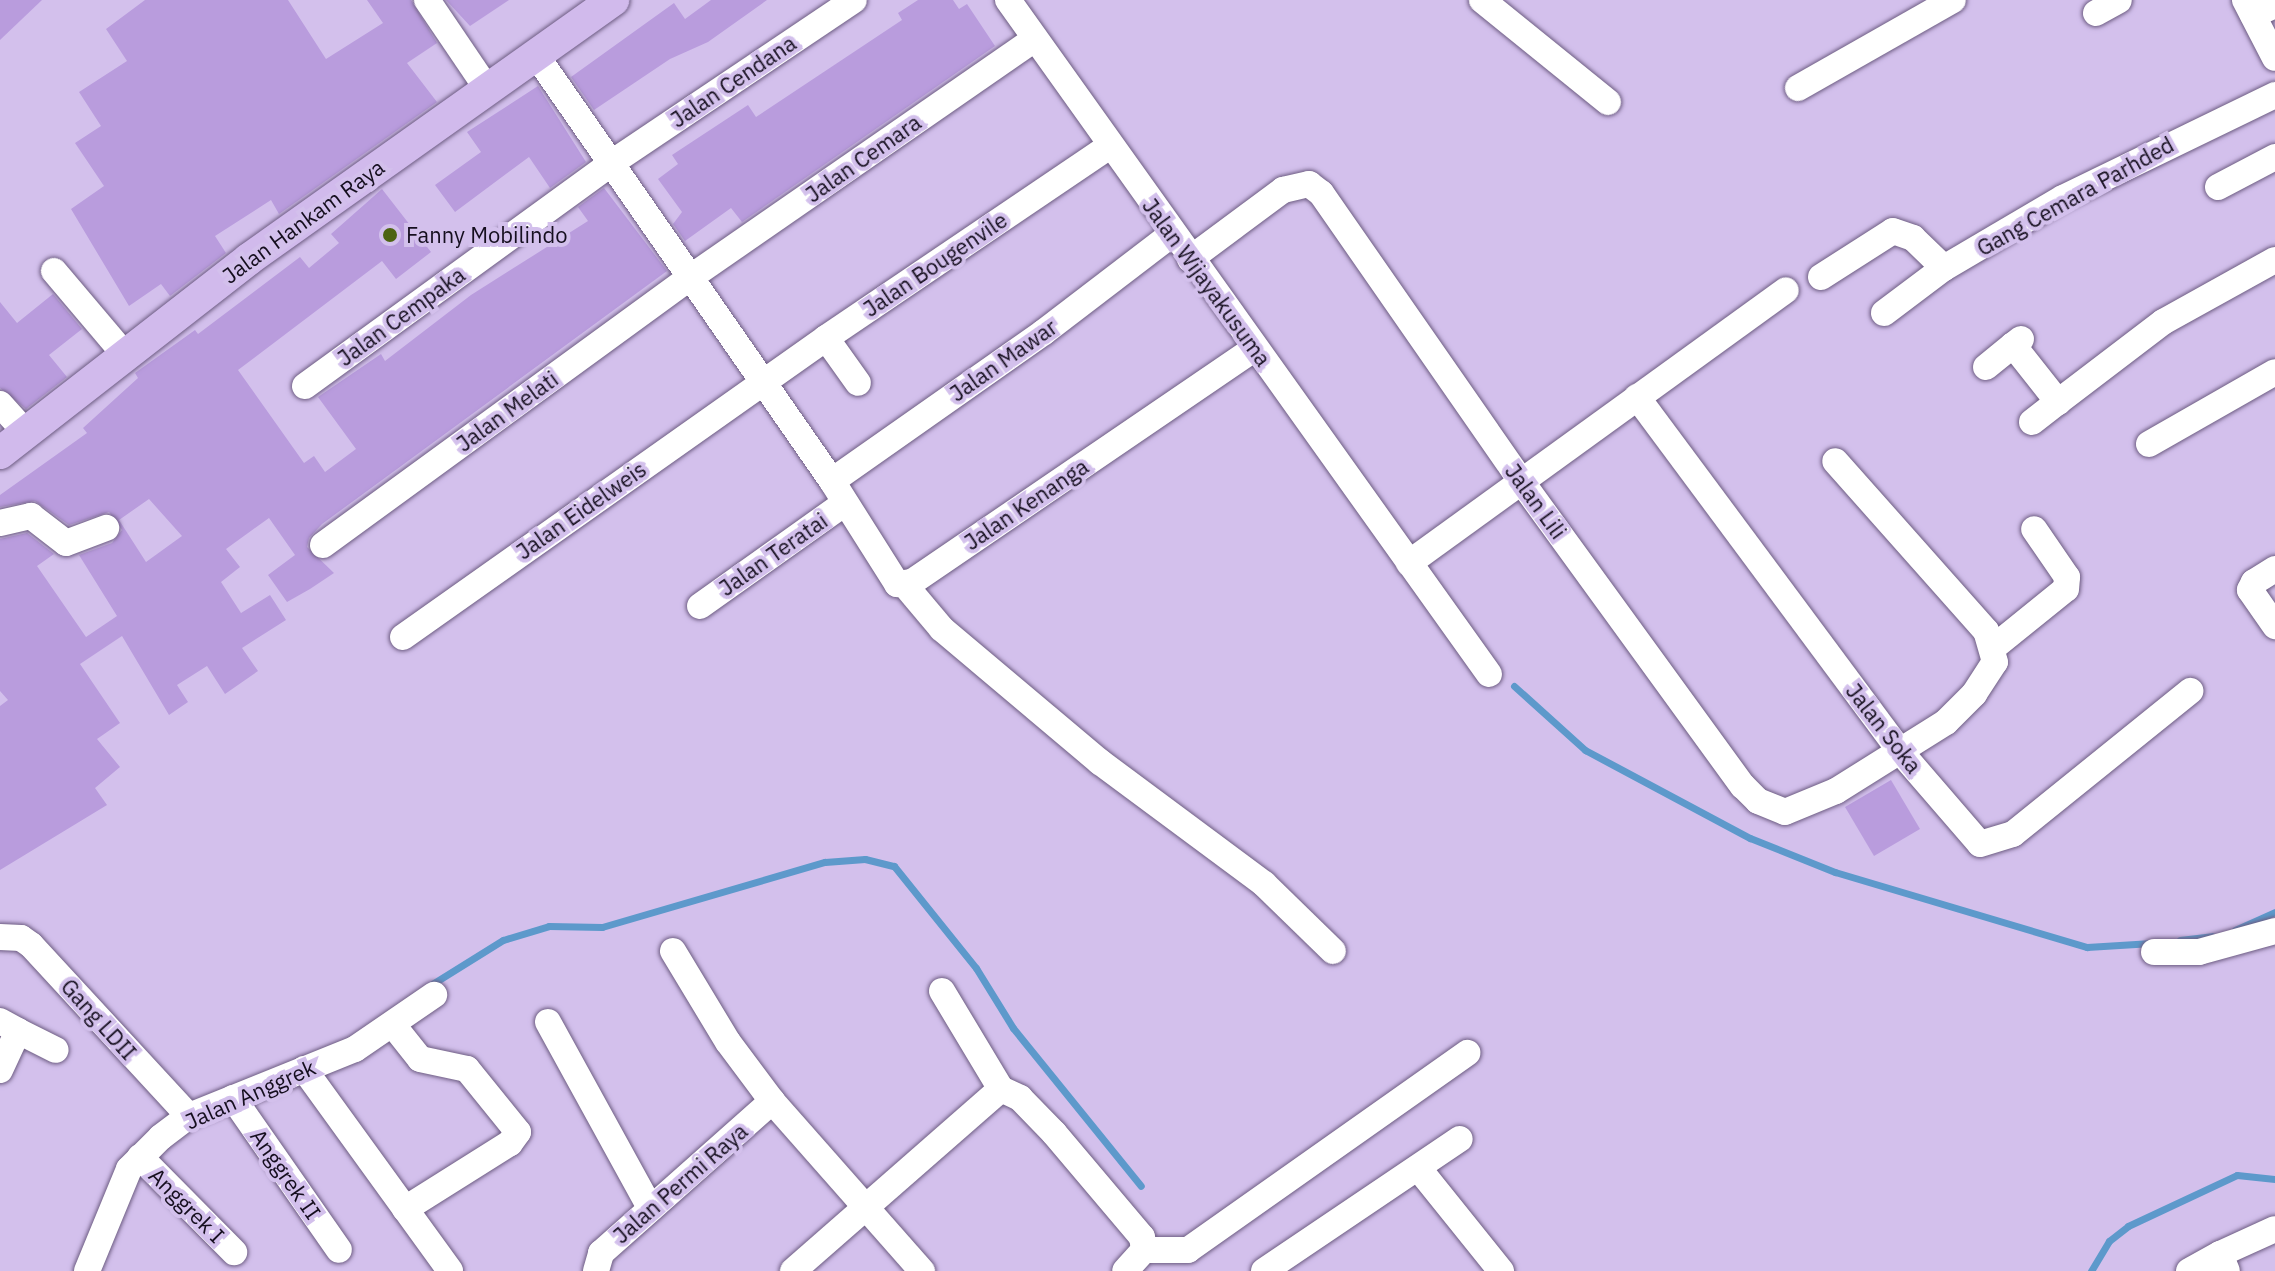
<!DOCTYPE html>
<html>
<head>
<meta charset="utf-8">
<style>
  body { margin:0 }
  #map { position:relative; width:2275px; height:1271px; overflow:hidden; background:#d3c0ec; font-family:"IBM Plex Sans",sans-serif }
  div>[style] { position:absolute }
  .stream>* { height:7px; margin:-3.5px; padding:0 3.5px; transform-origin:3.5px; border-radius:3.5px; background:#5d99cb }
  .building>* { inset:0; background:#b99cdd }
  .roads { filter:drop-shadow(0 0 2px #6d5c82) drop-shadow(0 0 2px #6d5c82) }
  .minor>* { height:26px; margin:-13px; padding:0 13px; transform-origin:13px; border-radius:13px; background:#fff }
  .major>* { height:32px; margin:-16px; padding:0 16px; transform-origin:16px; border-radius:16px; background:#d1baec }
  .dots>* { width:22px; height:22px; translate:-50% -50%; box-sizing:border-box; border:4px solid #d3c0ec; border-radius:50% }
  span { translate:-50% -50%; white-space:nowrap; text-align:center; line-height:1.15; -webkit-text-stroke:8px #d3c0ec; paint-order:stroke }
  .street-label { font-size:22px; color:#150e1e }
  .poi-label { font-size:22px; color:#150e1e }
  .left { translate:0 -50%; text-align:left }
</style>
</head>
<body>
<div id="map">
  <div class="stream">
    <i style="left:1514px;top:686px;width:96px;rotate:42deg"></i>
    <i style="left:1585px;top:750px;width:187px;rotate:28.1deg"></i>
    <i style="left:1750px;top:838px;width:92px;rotate:21.8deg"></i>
    <i style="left:1835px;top:872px;width:263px;rotate:16.6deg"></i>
    <i style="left:2087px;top:947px;width:65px;rotate:-3.5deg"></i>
    <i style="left:2235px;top:930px;width:44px;rotate:-24.2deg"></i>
    <i style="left:2180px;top:940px;width:32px;rotate:-7deg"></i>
    <i style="left:429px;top:986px;width:87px;rotate:-31.9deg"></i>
    <i style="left:503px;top:940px;width:48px;rotate:-16.9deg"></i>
    <i style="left:549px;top:926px;width:53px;rotate:1.1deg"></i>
    <i style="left:602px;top:927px;width:232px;rotate:-16.3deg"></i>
    <i style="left:825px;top:862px;width:40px;rotate:-4.3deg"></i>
    <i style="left:865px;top:859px;width:30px;rotate:14deg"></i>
    <i style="left:894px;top:866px;width:131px;rotate:51.2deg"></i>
    <i style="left:976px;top:968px;width:70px;rotate:58.3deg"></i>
    <i style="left:1013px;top:1028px;width:203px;rotate:51deg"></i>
    <i style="left:2091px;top:1271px;width:35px;rotate:-59deg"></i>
    <i style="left:2109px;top:1241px;width:24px;rotate:-38deg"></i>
    <i style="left:2128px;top:1226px;width:120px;rotate:-25.1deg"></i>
    <i style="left:2237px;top:1175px;width:38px;rotate:6deg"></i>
  </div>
  <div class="building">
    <i style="clip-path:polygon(0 0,42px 0,0 40px)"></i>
    <i style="clip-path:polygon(145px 0,288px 0,326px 59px,383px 23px,367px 0,411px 0,437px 43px,407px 63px,437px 102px,279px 214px,271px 200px,215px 236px,226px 253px,170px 296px,161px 284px,129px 306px,71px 209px,104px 186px,75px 143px,101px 126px,79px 92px,127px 61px,106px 29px)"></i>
    <i style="clip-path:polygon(446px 0,509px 0,470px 26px)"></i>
    <i style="clip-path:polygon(711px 0,767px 0,708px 42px,670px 59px,594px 110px,571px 77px,674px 3px,685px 19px)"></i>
    <i style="clip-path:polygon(918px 0,953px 0,959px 9px,967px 4px,995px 46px,742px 222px,731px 208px,685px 241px,673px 224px,682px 212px,658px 179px,678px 164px,672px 155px,748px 105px,756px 117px,902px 20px,898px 13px)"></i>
    <i style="clip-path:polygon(538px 86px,586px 162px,550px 188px,529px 157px,455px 212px,435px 185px,481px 152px,467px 132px)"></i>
    <i style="clip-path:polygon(evenodd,604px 188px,667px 271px,322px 524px,309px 538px,307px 547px,334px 573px,310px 589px,287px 602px,268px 575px,295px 555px,269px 518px,226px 549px,240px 567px,221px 582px,241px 613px,270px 595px,286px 620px,242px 648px,258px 671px,225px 694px,207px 666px,177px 685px,188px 702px,169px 715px,122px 636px,80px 664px,120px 723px,97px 739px,120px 767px,95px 788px,107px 805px,0 870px,0 706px,8px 700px,0 691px,0 539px,27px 533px,54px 554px,37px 566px,86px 637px,117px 616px,79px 555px,112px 543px,122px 530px,109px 512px,69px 525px,35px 501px,0 507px,0 495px,87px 433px,83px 428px,138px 378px,135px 373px,195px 330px,198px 334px,300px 257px,309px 268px,339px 243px,331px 234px,382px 189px,431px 252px,396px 279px,382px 261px,238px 370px,304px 463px,314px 456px,325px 472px,356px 449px,318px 397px,381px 354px,385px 361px,471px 295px,588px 221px,578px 207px,604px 188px,149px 499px,182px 536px,146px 562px,119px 520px,149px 499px)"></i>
    <i style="clip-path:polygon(53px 294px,82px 329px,49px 355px,67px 377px,26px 409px,0 388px,0 302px,17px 323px)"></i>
    <i style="clip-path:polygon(1891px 780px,1920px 829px,1874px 856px,1845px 807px)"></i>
  </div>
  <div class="roads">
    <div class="minor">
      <i style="left:427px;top:0;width:109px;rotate:55.9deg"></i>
      <i style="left:1008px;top:0;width:828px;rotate:54.49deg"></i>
      <i style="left:1482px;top:0;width:162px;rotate:39deg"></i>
      <i style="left:2245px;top:0;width:65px;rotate:62.7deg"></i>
      <i style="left:2096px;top:13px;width:26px;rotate:-29deg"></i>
      <i style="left:2253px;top:15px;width:24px;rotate:-24deg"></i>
      <i style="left:536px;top:55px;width:519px;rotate:55.21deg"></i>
      <i style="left:832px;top:481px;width:122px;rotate:57.7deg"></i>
      <i style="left:897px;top:584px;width:15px;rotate:-8deg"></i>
      <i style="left:912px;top:582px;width:415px;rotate:-34.3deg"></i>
      <i style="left:1798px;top:88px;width:178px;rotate:-29.6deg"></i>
      <i style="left:2218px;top:187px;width:64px;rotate:-27.8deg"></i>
      <i style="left:1190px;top:259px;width:116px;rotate:-36.6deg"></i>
      <i style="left:1283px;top:190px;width:27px;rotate:-13deg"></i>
      <i style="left:1309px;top:184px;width:15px;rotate:37deg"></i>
      <i style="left:1321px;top:193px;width:351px;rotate:55.2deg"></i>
      <i style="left:1521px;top:481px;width:377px;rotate:54deg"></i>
      <i style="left:1743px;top:786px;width:21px;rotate:45deg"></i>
      <i style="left:1758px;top:801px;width:29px;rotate:22deg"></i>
      <i style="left:1785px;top:812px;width:55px;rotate:-22.4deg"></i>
      <i style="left:1836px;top:791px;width:130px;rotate:-32.1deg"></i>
      <i style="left:1946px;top:722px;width:40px;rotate:-45deg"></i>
      <i style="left:1974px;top:694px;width:38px;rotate:-57deg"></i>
      <i style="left:1995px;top:662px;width:32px;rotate:-106deg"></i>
      <i style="left:1986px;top:631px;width:227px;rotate:-131.6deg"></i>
      <i style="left:54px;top:271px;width:110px;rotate:49.8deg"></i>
      <i style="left:1821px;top:277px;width:85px;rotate:-32.6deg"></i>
      <i style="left:1893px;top:231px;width:21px;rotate:19deg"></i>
      <i style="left:1913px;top:238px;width:43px;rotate:44.1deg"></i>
      <i style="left:1884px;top:313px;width:75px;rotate:-36.9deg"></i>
      <i style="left:1944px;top:268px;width:138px;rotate:-30.5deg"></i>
      <i style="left:2063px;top:198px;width:236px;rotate:-25.9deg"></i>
      <i style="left:826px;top:338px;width:55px;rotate:54.6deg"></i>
      <i style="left:2021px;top:339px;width:10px;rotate:143deg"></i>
      <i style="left:2013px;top:345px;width:73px;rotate:51.7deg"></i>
      <i style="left:2058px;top:402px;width:132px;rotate:-37.3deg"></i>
      <i style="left:2163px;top:322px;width:128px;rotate:-29deg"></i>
      <i style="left:1986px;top:367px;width:35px;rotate:-39deg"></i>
      <i style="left:305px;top:386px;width:381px;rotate:-36deg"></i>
      <i style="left:613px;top:162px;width:290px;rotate:-33.9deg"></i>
      <i style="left:1637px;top:397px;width:438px;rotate:53.4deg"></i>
      <i style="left:1898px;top:749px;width:125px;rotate:49.2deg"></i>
      <i style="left:1980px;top:844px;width:34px;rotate:-17deg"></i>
      <i style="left:2013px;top:834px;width:228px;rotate:-38.9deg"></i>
      <i style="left:0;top:404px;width:38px;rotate:48deg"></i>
      <i style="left:2032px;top:422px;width:33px;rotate:-38deg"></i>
      <i style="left:2149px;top:444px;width:145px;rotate:-29.7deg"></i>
      <i style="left:832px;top:481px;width:259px;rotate:-35.1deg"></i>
      <i style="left:1044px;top:332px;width:160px;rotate:-37.4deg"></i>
      <i style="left:0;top:523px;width:32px;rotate:-13deg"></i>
      <i style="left:31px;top:516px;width:44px;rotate:37.6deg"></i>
      <i style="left:66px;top:543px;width:43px;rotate:-20.6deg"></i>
      <i style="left:323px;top:545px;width:455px;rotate:-36.1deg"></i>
      <i style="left:691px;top:277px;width:418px;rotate:-34.7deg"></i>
      <i style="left:1409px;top:563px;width:465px;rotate:-35.9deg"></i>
      <i style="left:2275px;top:569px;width:25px;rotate:148deg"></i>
      <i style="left:2254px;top:582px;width:9px;rotate:117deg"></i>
      <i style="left:2250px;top:590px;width:44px;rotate:55.2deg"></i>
      <i style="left:905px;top:585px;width:57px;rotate:49.9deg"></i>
      <i style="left:942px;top:629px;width:207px;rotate:40.1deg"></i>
      <i style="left:1100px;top:762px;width:204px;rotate:36.6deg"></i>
      <i style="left:1264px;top:884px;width:96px;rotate:44.2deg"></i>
      <i style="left:700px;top:606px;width:178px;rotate:-35.4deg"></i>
      <i style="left:403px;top:637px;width:518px;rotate:-35.25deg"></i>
      <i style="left:826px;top:338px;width:343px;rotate:-34.1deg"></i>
      <i style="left:1994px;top:647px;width:92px;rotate:-38.9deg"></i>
      <i style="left:2066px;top:589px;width:12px;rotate:-85deg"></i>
      <i style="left:2067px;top:577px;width:58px;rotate:-124.5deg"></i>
      <i style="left:0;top:937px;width:21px;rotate:3deg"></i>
      <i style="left:21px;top:938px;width:12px;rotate:35deg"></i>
      <i style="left:31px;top:945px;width:233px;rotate:47.3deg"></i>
      <i style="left:673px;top:951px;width:106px;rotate:58.9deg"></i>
      <i style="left:728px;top:1042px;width:74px;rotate:53.3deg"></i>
      <i style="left:772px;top:1101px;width:227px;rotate:48.6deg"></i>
      <i style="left:2154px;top:952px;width:45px"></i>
      <i style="left:2199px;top:952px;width:79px;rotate:-15.4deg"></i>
      <i style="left:942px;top:991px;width:114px;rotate:59deg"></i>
      <i style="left:1001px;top:1089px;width:21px;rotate:25deg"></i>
      <i style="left:1020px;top:1098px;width:49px;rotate:45.8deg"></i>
      <i style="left:1054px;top:1133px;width:136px;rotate:49.8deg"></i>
      <i style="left:1142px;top:1237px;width:13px;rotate:81deg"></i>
      <i style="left:1144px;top:1250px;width:28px;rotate:132deg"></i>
      <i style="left:0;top:1021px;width:21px;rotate:29deg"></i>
      <i style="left:18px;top:1031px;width:43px;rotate:114.8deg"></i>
      <i style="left:548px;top:1022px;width:213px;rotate:61.2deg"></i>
      <i style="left:393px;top:1025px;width:43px;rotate:51.5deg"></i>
      <i style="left:420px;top:1059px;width:48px;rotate:12deg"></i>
      <i style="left:467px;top:1069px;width:81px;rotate:51deg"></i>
      <i style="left:518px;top:1132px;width:14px;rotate:126deg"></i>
      <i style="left:510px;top:1143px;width:124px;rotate:147.8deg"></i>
      <i style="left:18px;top:1031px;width:42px;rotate:26.6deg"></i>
      <i style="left:304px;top:1069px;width:249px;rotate:54.1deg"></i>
      <i style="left:233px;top:1098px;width:185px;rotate:55.1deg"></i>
      <i style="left:140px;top:1157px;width:134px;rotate:45.3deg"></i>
      <i style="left:1419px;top:1169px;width:131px;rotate:51.2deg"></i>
      <i style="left:1144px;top:1250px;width:44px"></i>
      <i style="left:1188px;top:1250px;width:342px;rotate:-35.2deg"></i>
      <i style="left:2220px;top:1254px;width:60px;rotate:-24.4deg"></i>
      <i style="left:87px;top:1271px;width:110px;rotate:-67.6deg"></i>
      <i style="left:129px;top:1169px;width:45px;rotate:-45deg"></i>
      <i style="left:161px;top:1137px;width:35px;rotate:-37deg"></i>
      <i style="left:189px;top:1116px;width:179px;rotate:-22deg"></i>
      <i style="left:355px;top:1049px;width:96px;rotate:-34.4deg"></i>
      <i style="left:596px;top:1271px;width:19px;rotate:-74deg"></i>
      <i style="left:601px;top:1253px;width:229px;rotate:-41.6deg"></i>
      <i style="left:793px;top:1271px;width:276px;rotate:-41.2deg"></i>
      <i style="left:1264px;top:1271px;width:236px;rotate:-34deg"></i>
      <i style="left:2189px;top:1271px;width:35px;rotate:-29deg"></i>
      <i style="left:2220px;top:1254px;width:18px;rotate:68deg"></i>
    </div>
    <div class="major">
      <i style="left:0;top:453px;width:316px;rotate:-37.9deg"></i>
      <i style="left:249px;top:259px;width:447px;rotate:-35.4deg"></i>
    </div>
  </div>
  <div class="dots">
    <i style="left:390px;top:235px;background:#4d6412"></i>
  </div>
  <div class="street-label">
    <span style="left:733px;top:81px;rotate:-34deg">Jalan Cendana</span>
    <span style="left:863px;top:158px;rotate:-35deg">Jalan Cemara</span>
    <span style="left:2075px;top:196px;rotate:-29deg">Gang Cemara Parhded</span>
    <span style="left:303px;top:221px;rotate:-36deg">Jalan Hankam Raya</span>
    <span style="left:935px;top:264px;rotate:-34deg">Jalan Bougenvile</span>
    <span style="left:1207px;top:282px;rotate:54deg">Jalan Wijayakusuma</span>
    <span style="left:401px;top:316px;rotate:-36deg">Jalan Cempaka</span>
    <span style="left:1003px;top:360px;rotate:-35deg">Jalan Mawar</span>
    <span style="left:507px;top:411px;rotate:-36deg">Jalan Melati</span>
    <span style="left:1536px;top:501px;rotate:54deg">Jalan Lili</span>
    <span style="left:1026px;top:504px;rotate:-34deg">Jalan Kenanga</span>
    <span style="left:581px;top:510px;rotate:-35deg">Jalan Eidelweis</span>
    <span style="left:773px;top:554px;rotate:-35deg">Jalan Teratai</span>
    <span style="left:1884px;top:728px;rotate:52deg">Jalan Soka</span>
    <span style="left:99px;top:1019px;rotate:48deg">Gang LDII</span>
    <span style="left:250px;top:1094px;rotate:-24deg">Jalan Anggrek</span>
    <span style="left:286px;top:1174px;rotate:55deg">Anggrek II</span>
    <span style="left:680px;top:1183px;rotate:-41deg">Jalan Permi Raya</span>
    <span style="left:187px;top:1205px;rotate:45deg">Anggrek I</span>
  </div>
  <div class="poi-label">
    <span class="left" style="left:406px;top:235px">Fanny Mobilindo</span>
  </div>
</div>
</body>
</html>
